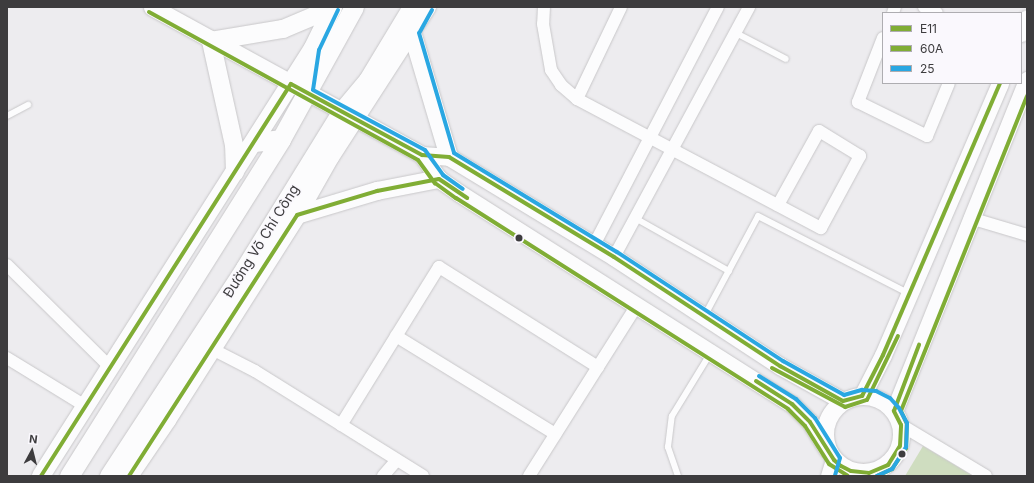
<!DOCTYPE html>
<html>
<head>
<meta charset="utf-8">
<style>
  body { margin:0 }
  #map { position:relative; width:1034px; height:483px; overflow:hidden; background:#edecef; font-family:Inter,sans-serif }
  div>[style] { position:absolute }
  .green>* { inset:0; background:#cfddc0 }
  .roads { filter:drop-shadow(0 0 1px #c8c7c9) drop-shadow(0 0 1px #c8c7c9) }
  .service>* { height:6px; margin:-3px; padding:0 3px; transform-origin:3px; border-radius:3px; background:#fcfcfd }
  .minor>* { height:12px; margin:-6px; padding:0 6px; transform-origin:6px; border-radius:6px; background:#fcfcfd }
  .secondary>* { height:17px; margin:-8.5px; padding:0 8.5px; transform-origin:8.5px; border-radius:8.5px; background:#fcfcfd }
  .secondary>.ring { margin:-8.5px; padding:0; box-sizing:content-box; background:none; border:17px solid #fcfcfd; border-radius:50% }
  .primary>* { height:18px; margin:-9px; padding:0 9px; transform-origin:9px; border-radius:9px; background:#fcfcfd }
  .trunk>* { height:19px; margin:-9.5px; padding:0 9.5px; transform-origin:9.5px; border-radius:9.5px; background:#fcfcfd }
  .bus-1>* { height:4px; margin:-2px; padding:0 2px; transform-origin:2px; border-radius:2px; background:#80ad35 }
  .bus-2>* { height:4px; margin:-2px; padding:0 2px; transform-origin:2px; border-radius:2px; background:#80ad35 }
  .bus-3>* { height:4px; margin:-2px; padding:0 2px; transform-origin:2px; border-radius:2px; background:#2aa7e2 }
  .dots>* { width:11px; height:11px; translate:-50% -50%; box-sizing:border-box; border:2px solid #faf8fd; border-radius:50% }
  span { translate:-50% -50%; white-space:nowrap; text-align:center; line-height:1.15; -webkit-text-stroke:3px #faf8fd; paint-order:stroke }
  .street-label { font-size:14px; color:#3d3c3e }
  .frame { position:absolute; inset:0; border:8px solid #3d3c3e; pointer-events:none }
  .legend { position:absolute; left:882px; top:12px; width:140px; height:72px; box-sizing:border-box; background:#faf8fd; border:1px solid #aeadb1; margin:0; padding:5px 7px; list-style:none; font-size:12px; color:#3d3c3e }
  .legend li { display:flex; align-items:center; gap:8px; height:20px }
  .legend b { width:20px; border:1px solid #aeadb1 }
  .north { position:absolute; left:12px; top:431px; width:40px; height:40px; -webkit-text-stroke:3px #faf8fd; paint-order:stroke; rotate:7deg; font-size:11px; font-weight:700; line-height:16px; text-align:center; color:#3d3c3e }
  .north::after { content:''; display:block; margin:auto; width:14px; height:18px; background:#3d3c3e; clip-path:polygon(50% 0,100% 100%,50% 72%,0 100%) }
</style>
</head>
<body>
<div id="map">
  <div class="green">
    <i style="clip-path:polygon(923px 446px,973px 476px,905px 476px)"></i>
  </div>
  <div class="roads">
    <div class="service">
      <i style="left:736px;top:33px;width:56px;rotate:27.5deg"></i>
      <i style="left:7px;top:116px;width:24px;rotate:-28deg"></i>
      <i style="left:635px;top:218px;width:108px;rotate:29.4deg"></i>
      <i style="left:705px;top:315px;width:112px;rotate:-61.8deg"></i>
      <i style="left:758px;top:216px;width:169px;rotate:27.2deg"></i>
      <i style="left:678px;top:476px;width:31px;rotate:-109deg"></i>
      <i style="left:668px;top:447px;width:31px;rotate:-83deg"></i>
      <i style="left:672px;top:416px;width:73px;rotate:-58.5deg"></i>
    </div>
    <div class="minor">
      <i style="left:544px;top:7px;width:17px;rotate:93deg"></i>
      <i style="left:543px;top:24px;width:47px;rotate:80.1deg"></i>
      <i style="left:551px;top:70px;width:18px;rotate:56deg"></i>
      <i style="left:561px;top:85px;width:21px;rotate:41deg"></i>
      <i style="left:577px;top:99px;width:276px;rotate:27.9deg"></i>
      <i style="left:821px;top:228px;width:82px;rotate:-61.6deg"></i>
      <i style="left:860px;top:156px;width:48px;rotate:-148.6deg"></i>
      <i style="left:819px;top:131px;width:85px;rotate:119deg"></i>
      <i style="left:924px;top:7px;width:14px;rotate:25deg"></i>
      <i style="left:893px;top:13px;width:6px;rotate:-72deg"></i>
      <i style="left:883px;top:38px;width:69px;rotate:111.3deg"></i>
      <i style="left:858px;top:102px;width:77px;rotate:26.2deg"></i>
      <i style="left:927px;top:136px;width:57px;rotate:-67.5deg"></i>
      <i style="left:577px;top:99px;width:102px;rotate:-64.4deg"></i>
      <i style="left:970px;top:218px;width:59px;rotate:16.6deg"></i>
      <i style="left:594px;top:245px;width:268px;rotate:-62.5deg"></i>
      <i style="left:614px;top:257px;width:284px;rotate:-61.6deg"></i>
      <i style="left:7px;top:265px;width:146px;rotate:44.7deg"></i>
      <i style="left:396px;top:336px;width:187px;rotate:31.6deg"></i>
      <i style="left:212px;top:349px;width:48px;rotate:27.1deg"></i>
      <i style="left:255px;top:371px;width:198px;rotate:32deg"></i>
      <i style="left:7px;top:358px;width:94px;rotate:31.5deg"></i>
      <i style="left:341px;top:425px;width:186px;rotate:-58.2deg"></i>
      <i style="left:439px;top:267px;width:188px;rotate:32.2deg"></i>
      <i style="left:901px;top:425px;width:99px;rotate:31deg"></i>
      <i style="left:869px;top:473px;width:6px;rotate:31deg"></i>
      <i style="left:383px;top:476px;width:21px;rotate:-49deg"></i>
      <i style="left:529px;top:476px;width:202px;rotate:-57.7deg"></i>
    </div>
    <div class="secondary">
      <i style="left:152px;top:7px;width:308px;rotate:28.7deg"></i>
      <i style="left:422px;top:155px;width:27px;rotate:4deg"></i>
      <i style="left:449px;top:157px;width:193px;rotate:31.2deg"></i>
      <i style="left:614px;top:257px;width:199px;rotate:33.3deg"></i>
      <i style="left:780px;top:366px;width:72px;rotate:29.1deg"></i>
      <i style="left:1021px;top:33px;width:16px;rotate:-68deg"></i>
      <i style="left:422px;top:155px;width:29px;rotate:55deg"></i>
      <i style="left:439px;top:179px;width:24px;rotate:35deg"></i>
      <i style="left:459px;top:193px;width:394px;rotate:32.4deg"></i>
      <i style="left:792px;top:404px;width:25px;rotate:45deg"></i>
      <i style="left:810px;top:422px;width:32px;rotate:58deg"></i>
      <i class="ring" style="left:825px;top:396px;width:59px;height:59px"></i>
      <i style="left:862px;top:396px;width:46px;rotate:-62.9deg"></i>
      <i style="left:883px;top:355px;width:296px;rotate:-66.7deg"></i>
      <i style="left:894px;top:411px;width:357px;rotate:-68.1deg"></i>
      <i style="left:829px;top:476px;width:17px;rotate:-73deg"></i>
    </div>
    <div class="primary">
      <i style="left:412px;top:32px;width:130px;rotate:73.5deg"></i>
      <i style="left:235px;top:172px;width:27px;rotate:-92deg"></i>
      <i style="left:234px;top:145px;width:107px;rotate:-102.5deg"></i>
      <i style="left:211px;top:41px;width:73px;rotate:-9.5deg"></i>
      <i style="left:283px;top:29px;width:54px;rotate:-22.8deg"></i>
      <i style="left:297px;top:215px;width:84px;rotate:-16.7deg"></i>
      <i style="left:377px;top:191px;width:63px;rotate:-11deg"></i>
      <i style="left:41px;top:476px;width:507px;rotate:-57.56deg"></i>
      <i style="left:313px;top:48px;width:46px;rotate:-64deg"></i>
      <i style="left:129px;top:476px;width:68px;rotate:-55.8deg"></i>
      <i style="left:167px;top:420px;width:243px;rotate:-57.6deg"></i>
      <i style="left:297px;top:215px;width:67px;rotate:-60.4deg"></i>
      <i style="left:330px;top:157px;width:179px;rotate:-57.1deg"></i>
    </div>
    <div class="trunk">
      <i style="left:309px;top:81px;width:33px;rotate:-83deg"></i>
      <i style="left:254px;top:142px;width:27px;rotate:-6deg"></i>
      <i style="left:69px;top:476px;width:398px;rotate:-57.8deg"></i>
      <i style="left:281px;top:139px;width:151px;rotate:-61.1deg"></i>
      <i style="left:109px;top:476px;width:249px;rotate:-56.8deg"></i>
      <i style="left:245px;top:268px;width:185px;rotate:-58.3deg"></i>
      <i style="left:342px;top:111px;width:40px;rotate:-50deg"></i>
      <i style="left:368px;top:80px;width:85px;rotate:-58.9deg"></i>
    </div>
  </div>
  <div class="bus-1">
    <i style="left:756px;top:381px;width:43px;rotate:32.6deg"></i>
    <i style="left:792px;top:404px;width:25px;rotate:45deg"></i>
    <i style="left:810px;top:422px;width:45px;rotate:57.7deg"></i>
    <i style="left:834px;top:460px;width:9px;rotate:41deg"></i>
    <i style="left:841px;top:466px;width:11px;rotate:27deg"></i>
    <i style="left:851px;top:471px;width:18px;rotate:6deg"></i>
    <i style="left:869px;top:473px;width:21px;rotate:-23deg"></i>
    <i style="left:888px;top:465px;width:22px;rotate:-58deg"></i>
    <i style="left:900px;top:446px;width:21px;rotate:-87deg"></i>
    <i style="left:901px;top:425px;width:16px;rotate:-117deg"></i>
    <i style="left:894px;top:411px;width:71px;rotate:-69.3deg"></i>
    <i style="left:41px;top:476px;width:465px;rotate:-57.5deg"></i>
    <i style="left:291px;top:84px;width:149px;rotate:28.5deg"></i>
    <i style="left:422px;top:155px;width:27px;rotate:4deg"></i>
    <i style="left:449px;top:157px;width:193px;rotate:31.2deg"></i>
    <i style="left:614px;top:257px;width:199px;rotate:33.3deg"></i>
    <i style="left:780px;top:366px;width:72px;rotate:29.1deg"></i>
    <i style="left:843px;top:401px;width:20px;rotate:-15deg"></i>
    <i style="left:862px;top:396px;width:46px;rotate:-62.9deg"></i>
    <i style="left:883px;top:355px;width:296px;rotate:-66.7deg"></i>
    <i style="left:129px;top:476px;width:310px;rotate:-57.2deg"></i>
    <i style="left:297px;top:215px;width:84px;rotate:-16.7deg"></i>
    <i style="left:377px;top:191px;width:63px;rotate:-11deg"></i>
    <i style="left:439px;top:179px;width:34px;rotate:34deg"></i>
  </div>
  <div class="bus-2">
    <i style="left:149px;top:12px;width:307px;rotate:28.8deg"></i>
    <i style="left:418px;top:160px;width:29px;rotate:54deg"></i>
    <i style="left:435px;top:183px;width:26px;rotate:36deg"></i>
    <i style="left:456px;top:198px;width:393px;rotate:32.4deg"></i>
    <i style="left:788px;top:409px;width:24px;rotate:45deg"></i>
    <i style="left:805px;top:426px;width:45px;rotate:57.7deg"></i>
    <i style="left:829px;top:464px;width:22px;rotate:32deg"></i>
    <i style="left:772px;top:368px;width:83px;rotate:28.1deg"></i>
    <i style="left:845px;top:407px;width:23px;rotate:-18deg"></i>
    <i style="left:867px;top:400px;width:71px;rotate:-64.2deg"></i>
    <i style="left:877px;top:476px;width:17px;rotate:-25deg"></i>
    <i style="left:892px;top:469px;width:25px;rotate:-56deg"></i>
    <i style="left:906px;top:448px;width:24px;rotate:-88deg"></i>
    <i style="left:907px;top:424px;width:14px;rotate:-115deg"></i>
    <i style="left:901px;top:411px;width:339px;rotate:-68.2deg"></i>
  </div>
  <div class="bus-3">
    <i style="left:338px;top:10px;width:44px;rotate:115.4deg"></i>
    <i style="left:319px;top:50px;width:40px;rotate:98.5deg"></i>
    <i style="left:313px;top:90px;width:127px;rotate:28.2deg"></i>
    <i style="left:425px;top:150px;width:31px;rotate:54deg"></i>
    <i style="left:443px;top:175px;width:24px;rotate:35deg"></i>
    <i style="left:432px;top:10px;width:26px;rotate:119deg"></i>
    <i style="left:419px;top:33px;width:125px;rotate:73.7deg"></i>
    <i style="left:454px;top:153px;width:191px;rotate:31.3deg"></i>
    <i style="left:617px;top:252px;width:199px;rotate:33.3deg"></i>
    <i style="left:783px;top:361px;width:70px;rotate:29.1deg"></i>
    <i style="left:844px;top:395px;width:19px;rotate:-16deg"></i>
    <i style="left:862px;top:390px;width:14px;rotate:4deg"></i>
    <i style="left:876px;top:391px;width:16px;rotate:27deg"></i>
    <i style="left:890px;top:398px;width:13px;rotate:48deg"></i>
    <i style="left:899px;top:408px;width:17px;rotate:62deg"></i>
    <i style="left:907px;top:423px;width:24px;rotate:92deg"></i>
    <i style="left:906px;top:447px;width:26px;rotate:122deg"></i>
    <i style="left:892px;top:469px;width:17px;rotate:155deg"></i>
    <i style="left:759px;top:376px;width:44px;rotate:31.9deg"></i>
    <i style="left:796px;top:399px;width:27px;rotate:45deg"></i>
    <i style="left:815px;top:418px;width:47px;rotate:58deg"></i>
    <i style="left:840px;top:458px;width:19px;rotate:106deg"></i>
  </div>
  <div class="dots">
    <i style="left:519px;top:238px;background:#3d3c3e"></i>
    <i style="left:902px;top:454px;background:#3d3c3e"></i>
  </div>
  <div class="street-label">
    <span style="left:261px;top:241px;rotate:-58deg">Đường Võ Chí Công</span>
  </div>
  <div class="frame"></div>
  <ul class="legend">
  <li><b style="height:5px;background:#80ad35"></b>E11</li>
  <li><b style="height:5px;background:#80ad35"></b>60A</li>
  <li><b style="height:5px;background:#2aa7e2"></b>25</li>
  </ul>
  <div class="north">N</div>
</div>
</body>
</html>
